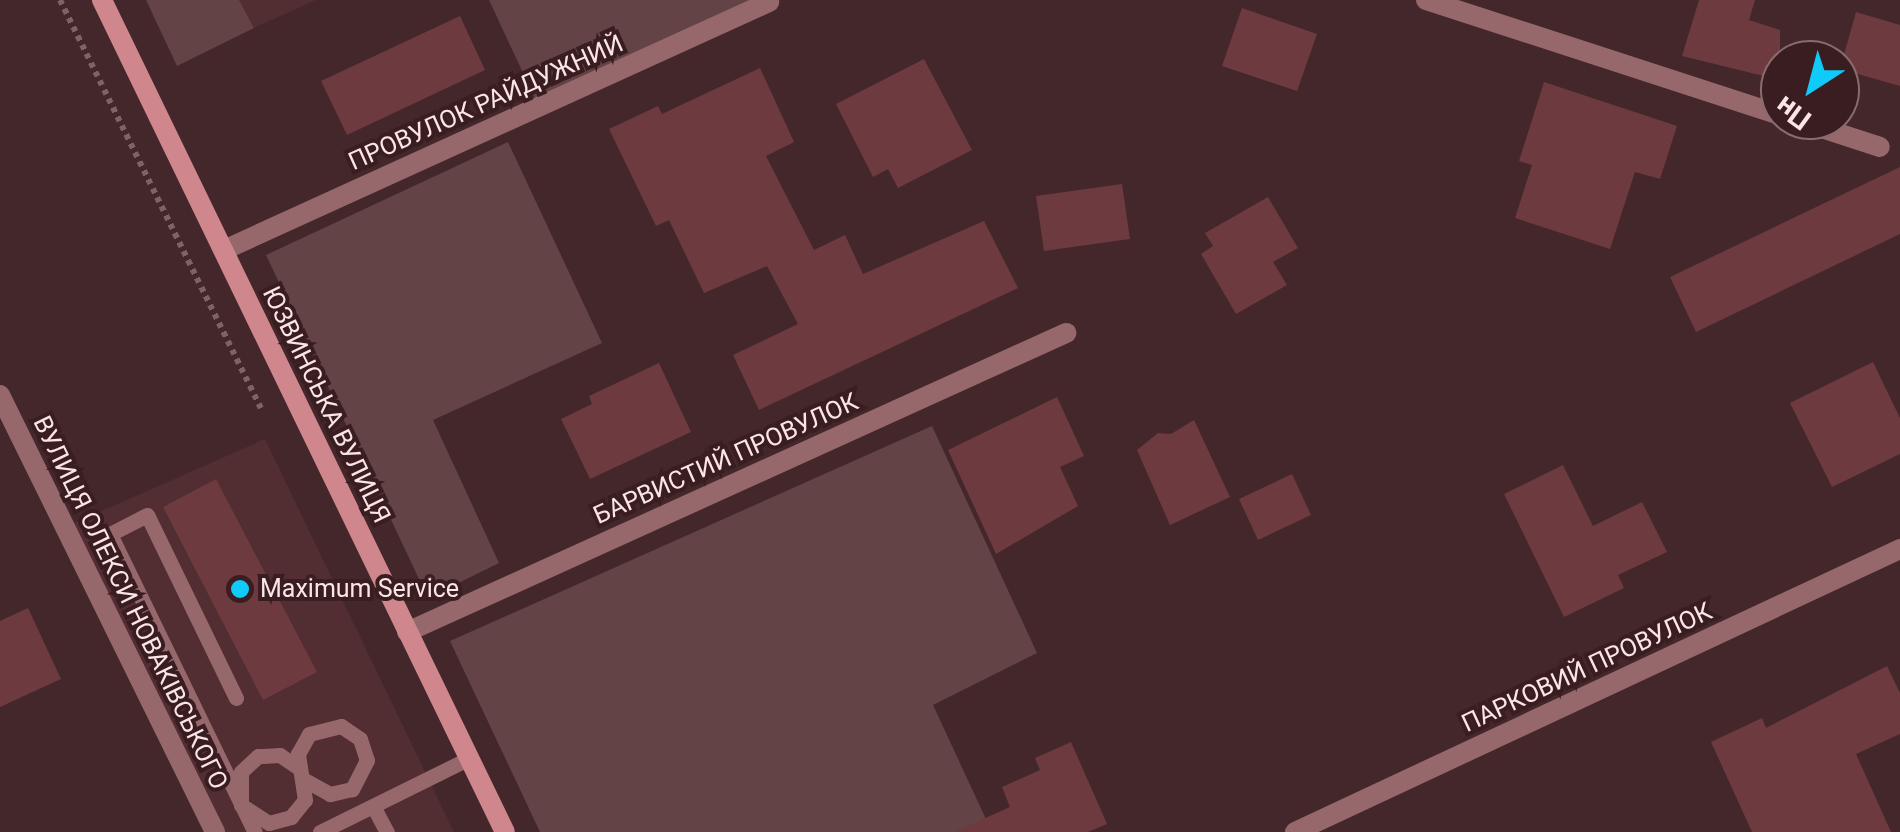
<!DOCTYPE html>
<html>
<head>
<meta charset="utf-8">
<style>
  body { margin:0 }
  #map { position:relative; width:1900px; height:832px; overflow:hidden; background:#44272a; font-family:Roboto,sans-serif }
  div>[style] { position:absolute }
  .built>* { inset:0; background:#522d31 }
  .green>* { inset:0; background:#634346 }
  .building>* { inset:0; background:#6d3a40 }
  .path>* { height:6px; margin-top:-3px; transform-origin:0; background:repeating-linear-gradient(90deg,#7d6366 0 5px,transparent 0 10px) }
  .service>* { height:15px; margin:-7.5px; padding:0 7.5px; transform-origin:7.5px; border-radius:7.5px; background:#96686c }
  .minor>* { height:20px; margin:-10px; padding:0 10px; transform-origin:10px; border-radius:10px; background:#96686c }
  .secondary>* { height:20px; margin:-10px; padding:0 10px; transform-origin:10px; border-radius:10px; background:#d0868d }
  .dots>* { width:28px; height:28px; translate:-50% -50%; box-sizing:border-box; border:5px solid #3a1d20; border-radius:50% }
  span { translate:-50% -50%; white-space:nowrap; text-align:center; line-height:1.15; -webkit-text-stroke:8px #3a1d20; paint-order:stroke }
  .street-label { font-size:25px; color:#fae5e7 }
  .poi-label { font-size:25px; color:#fae5e7 }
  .left { translate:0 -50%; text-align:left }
  .north { position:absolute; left:1760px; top:40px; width:100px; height:100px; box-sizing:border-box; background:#3a1d20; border:2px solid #876d70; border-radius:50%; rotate:216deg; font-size:28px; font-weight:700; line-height:40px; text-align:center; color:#fae5e7 }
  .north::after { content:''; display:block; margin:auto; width:35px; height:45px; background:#10cafa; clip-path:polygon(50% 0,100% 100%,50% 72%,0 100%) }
</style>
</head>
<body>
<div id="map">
  <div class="built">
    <i style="clip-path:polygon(239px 0,316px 0,254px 28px)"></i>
    <i style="clip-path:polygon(265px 439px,454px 832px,224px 832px,72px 524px)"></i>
  </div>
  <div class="green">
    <i style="clip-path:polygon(146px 0,239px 0,254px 28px,177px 66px)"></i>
    <i style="clip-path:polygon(489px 0,770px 0,539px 107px)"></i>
    <i style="clip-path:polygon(508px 142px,602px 343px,433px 420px,499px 563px,428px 598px,266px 255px)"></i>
    <i style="clip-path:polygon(932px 426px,1037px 653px,933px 705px,992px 832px,540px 832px,450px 641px)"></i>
  </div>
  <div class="building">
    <i style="clip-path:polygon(1699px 0,1755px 0,1749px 20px,1780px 30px,1780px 80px,1682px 56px)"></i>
    <i style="clip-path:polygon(1242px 8px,1317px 34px,1297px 91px,1222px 66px)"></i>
    <i style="clip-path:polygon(1856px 12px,1900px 25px,1900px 86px,1840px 69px)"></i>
    <i style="clip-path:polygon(460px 16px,485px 70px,347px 135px,321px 81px)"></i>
    <i style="clip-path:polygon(924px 59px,972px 150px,898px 188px,888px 169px,873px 177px,836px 104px)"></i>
    <i style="clip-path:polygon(760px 68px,794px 142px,766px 156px,814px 250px,845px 235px,863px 274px,984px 221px,1018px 288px,759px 410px,733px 355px,798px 324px,767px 266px,704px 293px,669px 220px,656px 226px,609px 129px,658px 106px,662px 114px)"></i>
    <i style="clip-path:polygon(1544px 82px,1677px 126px,1660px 179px,1635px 172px,1610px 249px,1515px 218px,1532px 165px,1519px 161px)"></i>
    <i style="clip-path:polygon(1900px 167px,1900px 234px,1696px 332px,1670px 277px)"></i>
    <i style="clip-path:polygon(1122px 184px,1130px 239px,1044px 251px,1036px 196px)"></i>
    <i style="clip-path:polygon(1268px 197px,1298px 248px,1273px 262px,1287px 285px,1236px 314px,1201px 254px,1213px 246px,1205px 233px)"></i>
    <i style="clip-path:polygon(1873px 362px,1900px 418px,1900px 454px,1832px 487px,1790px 403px)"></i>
    <i style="clip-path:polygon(659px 363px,691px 432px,590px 479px,561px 419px,592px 404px,589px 396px)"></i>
    <i style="clip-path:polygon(1057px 397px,1084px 456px,1060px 467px,1078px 506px,996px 554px,948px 450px)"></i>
    <i style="clip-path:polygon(1194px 420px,1230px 497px,1170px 525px,1137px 450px,1158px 433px,1171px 434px)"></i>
    <i style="clip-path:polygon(1563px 465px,1593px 526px,1642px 502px,1667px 552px,1618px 575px,1624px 588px,1564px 617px,1504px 494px)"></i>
    <i style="clip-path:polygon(1292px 474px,1311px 515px,1258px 540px,1239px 499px)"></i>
    <i style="clip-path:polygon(216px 479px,317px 672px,263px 700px,163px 507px)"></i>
    <i style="clip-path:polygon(28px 608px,61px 679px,0 707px,0 621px)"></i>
    <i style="clip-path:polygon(1887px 666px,1900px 693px,1900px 734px,1856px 754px,1891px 832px,1752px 832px,1711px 742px,1762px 718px,1766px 728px)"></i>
    <i style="clip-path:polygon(1071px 742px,1107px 824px,1088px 832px,954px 832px,1010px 807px,1002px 787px,1040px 770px,1035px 758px)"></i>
  </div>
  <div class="path">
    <i style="left:60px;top:0;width:459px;rotate:63.8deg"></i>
  </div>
  <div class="service">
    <i style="left:236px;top:698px;width:203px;rotate:-115.9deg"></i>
    <i style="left:147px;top:515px;width:42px;rotate:152.8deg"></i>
    <i style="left:110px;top:534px;width:331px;rotate:64.1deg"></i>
    <i style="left:299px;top:768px;width:23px;rotate:-146deg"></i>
    <i style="left:280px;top:755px;width:22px;rotate:177deg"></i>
    <i style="left:258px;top:756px;width:23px;rotate:137deg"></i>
    <i style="left:241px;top:772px;width:33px;rotate:90deg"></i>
    <i style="left:241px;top:805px;width:33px;rotate:33deg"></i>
    <i style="left:269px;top:823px;width:23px;rotate:-15deg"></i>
    <i style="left:291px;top:817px;width:22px;rotate:-51deg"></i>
    <i style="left:305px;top:800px;width:47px;rotate:-98.7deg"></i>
    <i style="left:298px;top:754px;width:23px;rotate:-61deg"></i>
    <i style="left:309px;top:734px;width:33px;rotate:-14deg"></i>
    <i style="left:341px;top:726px;width:23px;rotate:34deg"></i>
    <i style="left:360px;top:739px;width:22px;rotate:72deg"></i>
    <i style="left:367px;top:760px;width:33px;rotate:117deg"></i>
    <i style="left:352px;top:789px;width:23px;rotate:167deg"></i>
    <i style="left:330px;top:794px;width:29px;rotate:-151deg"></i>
    <i style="left:373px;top:806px;width:30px;rotate:62deg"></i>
    <i style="left:320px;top:832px;width:165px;rotate:-26.3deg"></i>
  </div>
  <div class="minor">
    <i style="left:1426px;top:0;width:372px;rotate:18deg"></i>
    <i style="left:1797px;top:120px;width:87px;rotate:18deg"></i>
    <i style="left:224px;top:250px;width:599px;rotate:-24.47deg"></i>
    <i style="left:0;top:395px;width:487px;rotate:63.8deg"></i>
    <i style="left:407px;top:632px;width:724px;rotate:-24.4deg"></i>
    <i style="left:1295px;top:832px;width:668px;rotate:-25.07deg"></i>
  </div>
  <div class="secondary">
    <i style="left:102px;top:0;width:924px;rotate:64.16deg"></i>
  </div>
  <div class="dots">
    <i style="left:240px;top:589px;background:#10cafa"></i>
  </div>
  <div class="street-label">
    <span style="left:486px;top:103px;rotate:-24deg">ПРОВУЛОК РАЙДУЖНИЙ</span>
    <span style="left:326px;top:405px;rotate:64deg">ЮЗВИНСЬКА ВУЛИЦЯ</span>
    <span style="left:726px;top:459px;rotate:-24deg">БАРВИСТИЙ ПРОВУЛОК</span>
    <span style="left:130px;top:603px;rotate:64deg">ВУЛИЦЯ ОЛЕКСИ НОВАКІВСЬКОГО</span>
    <span style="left:1587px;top:668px;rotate:-25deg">ПАРКОВИЙ ПРОВУЛОК</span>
  </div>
  <div class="poi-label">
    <span class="left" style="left:260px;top:589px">Maximum Service</span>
  </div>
  <div class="north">Пн</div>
</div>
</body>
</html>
